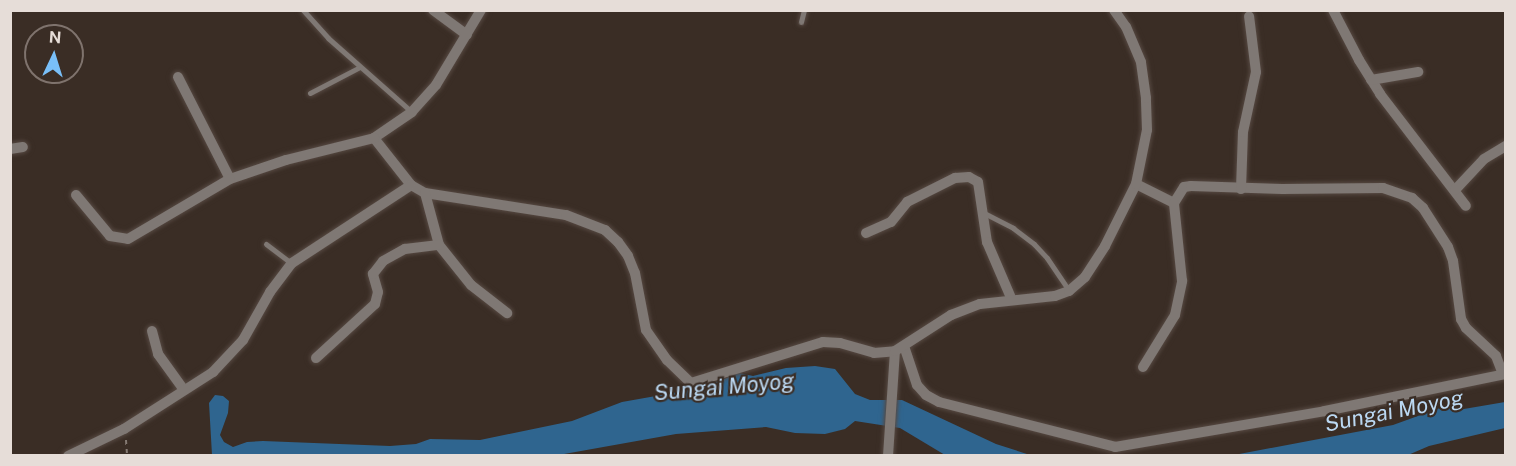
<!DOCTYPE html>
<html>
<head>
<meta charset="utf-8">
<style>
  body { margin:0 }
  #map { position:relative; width:1516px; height:466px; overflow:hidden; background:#3a2d25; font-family:"Public Sans",sans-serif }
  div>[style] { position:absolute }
  .water>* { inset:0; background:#2f658f }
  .path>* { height:2px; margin-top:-1px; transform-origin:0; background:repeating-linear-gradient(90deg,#867b74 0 4.5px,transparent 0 9px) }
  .roads { filter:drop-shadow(0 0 2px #564942) drop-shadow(0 0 2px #564942) }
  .lane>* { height:5px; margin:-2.5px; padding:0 2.5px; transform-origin:2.5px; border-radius:2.5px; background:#7f7874 }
  .street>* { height:10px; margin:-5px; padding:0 5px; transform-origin:5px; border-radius:5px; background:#7f7874 }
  span { translate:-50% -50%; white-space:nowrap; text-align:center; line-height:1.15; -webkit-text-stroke:4.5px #3a2d25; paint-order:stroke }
  .water-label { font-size:22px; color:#bbd8f2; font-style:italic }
  .frame { position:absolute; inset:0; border:12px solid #e6ddd8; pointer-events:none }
  .north { position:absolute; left:24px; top:24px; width:60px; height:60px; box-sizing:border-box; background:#3a2d25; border:2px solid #7f736d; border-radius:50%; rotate:4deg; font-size:16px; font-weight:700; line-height:24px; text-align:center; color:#e6ddd8 }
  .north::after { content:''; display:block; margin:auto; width:21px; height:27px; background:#79bff8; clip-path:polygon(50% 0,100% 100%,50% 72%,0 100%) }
</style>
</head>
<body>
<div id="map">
  <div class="water">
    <i style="clip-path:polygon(815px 366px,835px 369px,855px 394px,870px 400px,902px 400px,996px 444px,1030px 455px,945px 455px,900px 428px,855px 421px,845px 429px,825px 434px,795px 433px,766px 427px,676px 434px,553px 456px,212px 455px,209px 403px,215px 395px,223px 396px,229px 401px,228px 413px,220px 435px,224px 442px,233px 447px,247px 442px,263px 441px,390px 446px,416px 444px,430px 439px,480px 440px,572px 421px,622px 402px,701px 388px,739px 373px,753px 376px,786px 368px)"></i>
    <i style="clip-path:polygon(1505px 402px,1505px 428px,1429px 446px,1408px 455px,1234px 455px,1393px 425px,1451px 404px,1458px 410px)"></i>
  </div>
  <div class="path">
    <i style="left:126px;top:440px;width:16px;rotate:86deg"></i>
  </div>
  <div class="roads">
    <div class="lane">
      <i style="left:303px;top:10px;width:38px;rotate:48deg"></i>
      <i style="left:328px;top:38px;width:112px;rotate:41.4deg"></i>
      <i style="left:801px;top:22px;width:12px;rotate:-76deg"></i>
      <i style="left:310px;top:93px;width:56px;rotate:-27.5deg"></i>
      <i style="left:984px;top:213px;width:33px;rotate:27deg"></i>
      <i style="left:1013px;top:228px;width:26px;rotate:37deg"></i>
      <i style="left:1034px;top:244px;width:19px;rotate:47deg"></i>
      <i style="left:1047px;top:258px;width:40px;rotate:56deg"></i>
      <i style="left:266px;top:244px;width:31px;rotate:37deg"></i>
    </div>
    <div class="street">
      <i style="left:433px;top:10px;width:42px;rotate:36.3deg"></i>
      <i style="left:481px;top:10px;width:87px;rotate:121deg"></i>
      <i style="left:436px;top:85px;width:36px;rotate:132deg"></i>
      <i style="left:412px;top:112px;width:46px;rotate:145.6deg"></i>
      <i style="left:374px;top:138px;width:60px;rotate:51.8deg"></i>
      <i style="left:411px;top:185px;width:16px;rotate:30deg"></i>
      <i style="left:425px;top:193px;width:143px;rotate:8.9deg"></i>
      <i style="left:566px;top:215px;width:42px;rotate:21deg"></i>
      <i style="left:605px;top:230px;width:18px;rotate:43deg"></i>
      <i style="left:618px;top:242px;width:17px;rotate:54deg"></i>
      <i style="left:628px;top:256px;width:18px;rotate:68deg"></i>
      <i style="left:635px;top:273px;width:58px;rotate:79.1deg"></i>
      <i style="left:646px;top:330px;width:37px;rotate:55deg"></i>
      <i style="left:667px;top:360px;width:33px;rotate:44deg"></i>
      <i style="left:691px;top:383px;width:138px;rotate:-17.3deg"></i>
      <i style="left:823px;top:342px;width:17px;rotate:3deg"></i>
      <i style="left:840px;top:343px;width:35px;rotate:16deg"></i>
      <i style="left:874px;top:353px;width:21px;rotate:-5deg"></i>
      <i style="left:1333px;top:10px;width:56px;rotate:62.5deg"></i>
      <i style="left:1359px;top:60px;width:40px;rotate:58deg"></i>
      <i style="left:1380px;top:94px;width:141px;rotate:52.5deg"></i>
      <i style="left:178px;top:77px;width:114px;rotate:63deg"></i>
      <i style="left:230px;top:179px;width:59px;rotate:-18.7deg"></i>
      <i style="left:286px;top:160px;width:91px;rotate:-14deg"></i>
      <i style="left:1371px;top:80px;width:48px;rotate:-9.7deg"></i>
      <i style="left:10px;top:149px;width:13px;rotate:-9deg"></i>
      <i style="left:1136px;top:184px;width:42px;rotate:26.6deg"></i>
      <i style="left:1174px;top:203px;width:19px;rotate:-58deg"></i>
      <i style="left:1184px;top:187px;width:7px;rotate:-8deg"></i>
      <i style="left:1191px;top:186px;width:91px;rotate:1.9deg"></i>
      <i style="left:1282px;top:189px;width:101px;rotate:-0.6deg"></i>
      <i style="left:1383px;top:188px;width:31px;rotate:19deg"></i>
      <i style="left:1412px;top:198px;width:15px;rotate:42deg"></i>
      <i style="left:1423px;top:208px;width:46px;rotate:57.3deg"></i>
      <i style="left:1448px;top:247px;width:15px;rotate:70deg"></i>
      <i style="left:1453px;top:261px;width:59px;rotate:82.1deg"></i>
      <i style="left:1461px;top:319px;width:10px;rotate:61deg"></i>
      <i style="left:1466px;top:328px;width:41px;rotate:43deg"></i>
      <i style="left:1496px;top:356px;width:19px;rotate:69deg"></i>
      <i style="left:1241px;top:189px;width:57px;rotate:-88deg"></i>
      <i style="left:1243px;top:132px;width:61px;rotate:-77.8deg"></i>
      <i style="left:1256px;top:72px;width:56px;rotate:-97.1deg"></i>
      <i style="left:1455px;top:190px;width:42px;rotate:-46.9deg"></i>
      <i style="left:1484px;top:159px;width:26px;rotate:-31deg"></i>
      <i style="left:425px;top:193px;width:54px;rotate:74.9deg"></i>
      <i style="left:439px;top:245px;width:51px;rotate:51.3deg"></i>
      <i style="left:471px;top:285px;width:46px;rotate:37.9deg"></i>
      <i style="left:76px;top:195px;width:53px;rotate:50.3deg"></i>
      <i style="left:110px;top:236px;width:18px;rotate:9deg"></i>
      <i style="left:128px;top:239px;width:118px;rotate:-30.5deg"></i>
      <i style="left:866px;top:233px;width:27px;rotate:-24deg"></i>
      <i style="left:891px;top:222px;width:26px;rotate:-51deg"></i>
      <i style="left:907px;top:202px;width:54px;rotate:-26.6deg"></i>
      <i style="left:955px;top:178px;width:14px;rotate:-4deg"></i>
      <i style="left:969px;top:177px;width:10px;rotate:29deg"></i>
      <i style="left:978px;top:182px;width:61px;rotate:81.5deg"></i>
      <i style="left:987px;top:242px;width:63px;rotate:66.7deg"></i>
      <i style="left:152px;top:331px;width:24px;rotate:75deg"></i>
      <i style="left:158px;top:354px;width:44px;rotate:54.2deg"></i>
      <i style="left:904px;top:346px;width:41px;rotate:71.6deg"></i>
      <i style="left:917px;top:385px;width:13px;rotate:48deg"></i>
      <i style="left:926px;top:395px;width:15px;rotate:28deg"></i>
      <i style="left:939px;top:402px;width:182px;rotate:14.3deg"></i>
      <i style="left:1115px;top:447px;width:213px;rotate:-9.7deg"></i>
      <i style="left:1325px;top:411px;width:185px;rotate:-11.6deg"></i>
      <i style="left:316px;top:358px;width:80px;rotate:-42.5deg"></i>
      <i style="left:375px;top:304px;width:12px;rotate:-76deg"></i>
      <i style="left:378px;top:292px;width:19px;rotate:-106deg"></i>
      <i style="left:373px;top:274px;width:16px;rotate:-52deg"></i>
      <i style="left:383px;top:261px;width:25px;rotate:-29deg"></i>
      <i style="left:405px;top:249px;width:34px;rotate:-7deg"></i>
      <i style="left:1143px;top:367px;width:61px;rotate:-58.4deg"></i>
      <i style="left:1175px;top:315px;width:35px;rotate:-78deg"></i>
      <i style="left:1182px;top:281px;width:78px;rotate:-95.9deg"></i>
      <i style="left:68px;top:456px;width:62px;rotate:-25.7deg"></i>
      <i style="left:124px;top:429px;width:106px;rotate:-32.6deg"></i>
      <i style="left:213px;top:372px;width:44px;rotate:-46.8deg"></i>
      <i style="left:243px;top:340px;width:55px;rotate:-60.6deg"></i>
      <i style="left:270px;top:292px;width:36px;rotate:-53deg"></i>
      <i style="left:292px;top:263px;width:142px;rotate:-33.2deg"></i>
      <i style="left:888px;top:456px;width:105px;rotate:-86.2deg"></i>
      <i style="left:895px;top:351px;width:67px;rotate:-32.7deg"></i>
      <i style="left:951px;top:315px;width:31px;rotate:-21deg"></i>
      <i style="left:980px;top:304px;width:75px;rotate:-6.1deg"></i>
      <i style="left:1055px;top:296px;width:15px;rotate:-20deg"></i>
      <i style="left:1069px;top:291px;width:21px;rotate:-41deg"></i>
      <i style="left:1085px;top:277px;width:37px;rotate:-57deg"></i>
      <i style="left:1105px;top:246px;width:69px;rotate:-63.4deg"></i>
      <i style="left:1136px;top:184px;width:55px;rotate:-78.5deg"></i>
      <i style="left:1147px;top:130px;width:32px;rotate:-92deg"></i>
      <i style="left:1146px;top:98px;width:36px;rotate:-98deg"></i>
      <i style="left:1141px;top:62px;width:38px;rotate:-113deg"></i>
      <i style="left:1126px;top:27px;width:21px;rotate:-125deg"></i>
    </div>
  </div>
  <div class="water-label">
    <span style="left:724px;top:387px;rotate:-5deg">Sungai Moyog</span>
    <span style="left:1394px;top:411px;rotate:-11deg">Sungai Moyog</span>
  </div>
  <div class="frame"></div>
  <div class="north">N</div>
</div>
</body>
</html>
